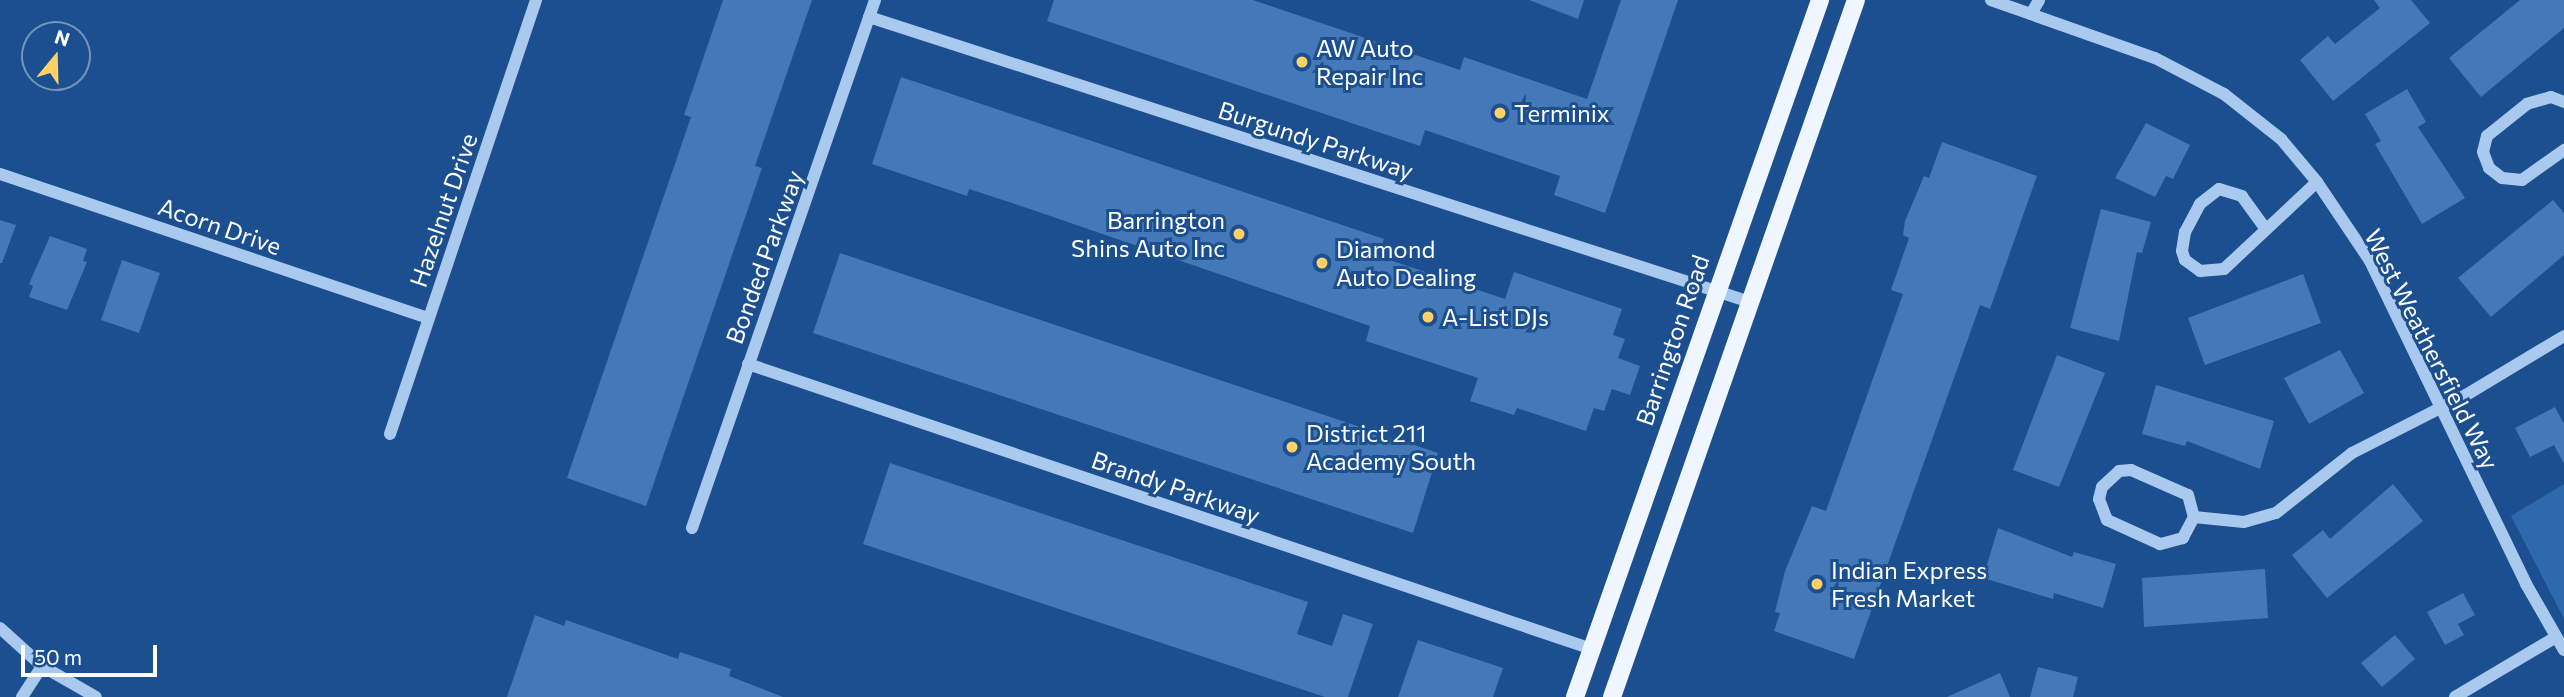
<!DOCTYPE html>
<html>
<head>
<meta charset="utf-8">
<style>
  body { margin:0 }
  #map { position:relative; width:2564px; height:697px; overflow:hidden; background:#1b4f8f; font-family:Commissioner,sans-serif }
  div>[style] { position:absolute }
  .green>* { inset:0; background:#2e69ad }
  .building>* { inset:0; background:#4478b7 }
  .minor>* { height:12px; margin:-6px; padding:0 6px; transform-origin:6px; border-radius:6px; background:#a9c9ee }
  .major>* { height:18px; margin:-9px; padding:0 9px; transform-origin:9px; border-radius:9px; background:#f0f6ff }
  .dots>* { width:19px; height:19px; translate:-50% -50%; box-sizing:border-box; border:4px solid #1b4f8f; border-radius:50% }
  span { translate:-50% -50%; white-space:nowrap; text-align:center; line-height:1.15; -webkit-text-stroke:6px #1b4f8f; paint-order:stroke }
  .poi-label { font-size:24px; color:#fff }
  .left { translate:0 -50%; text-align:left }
  .right { translate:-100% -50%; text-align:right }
  .street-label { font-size:24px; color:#fff }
  .north { position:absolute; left:21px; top:21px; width:70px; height:70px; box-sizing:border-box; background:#1b4f8f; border:2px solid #7695bc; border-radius:50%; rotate:19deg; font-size:19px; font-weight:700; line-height:28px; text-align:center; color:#fff }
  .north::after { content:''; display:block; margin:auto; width:24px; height:32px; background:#ffd166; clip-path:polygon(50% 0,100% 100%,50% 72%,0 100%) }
  .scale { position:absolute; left:21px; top:645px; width:136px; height:32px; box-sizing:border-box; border:4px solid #fff; border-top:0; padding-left:9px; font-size:21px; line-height:24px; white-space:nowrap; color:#fff; -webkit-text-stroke:5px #1b4f8f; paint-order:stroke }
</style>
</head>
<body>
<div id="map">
  <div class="green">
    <i style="clip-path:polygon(2564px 484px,2564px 619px,2511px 516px)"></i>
  </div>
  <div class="building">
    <i style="clip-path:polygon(723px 0,812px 0,755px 166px,762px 168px,646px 506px,567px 478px,691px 117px,684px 115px)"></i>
    <i style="clip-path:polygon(1054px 0,1253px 0,1460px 70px,1464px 57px,1587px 99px,1621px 0,1678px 0,1605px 213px,1554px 195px,1560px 176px,1425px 130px,1420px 146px,1047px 21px)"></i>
    <i style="clip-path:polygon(1529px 0,1584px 0,1578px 19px)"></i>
    <i style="clip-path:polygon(2374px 0,2411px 0,2430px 23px,2333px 101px,2300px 60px,2328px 36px,2335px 44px,2380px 8px)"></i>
    <i style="clip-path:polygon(2520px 0,2564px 0,2564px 28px,2481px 97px,2449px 58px)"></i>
    <i style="clip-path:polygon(901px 77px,1384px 239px,1378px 256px,1505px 299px,1514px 272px,1622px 309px,1613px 335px,1625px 339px,1618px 358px,1640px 366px,1630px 395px,1612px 389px,1604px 411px,1594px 408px,1586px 431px,1517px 408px,1514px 415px,1470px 401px,1478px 378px,1366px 341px,1370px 326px,1024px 207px,969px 189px,967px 196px,872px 164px)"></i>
    <i style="clip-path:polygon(2407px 89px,2426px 122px,2418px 127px,2465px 198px,2422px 224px,2375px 144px,2381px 141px,2365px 114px)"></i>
    <i style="clip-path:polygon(2146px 123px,2190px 145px,2173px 179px,2166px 176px,2155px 197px,2115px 178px)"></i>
    <i style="clip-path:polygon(1942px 142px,2037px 176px,1990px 309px,1980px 305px,1854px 659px,1774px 631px,1780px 613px,1775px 612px,1785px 571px,1812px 506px,1826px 511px,1903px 294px,1891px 290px,1909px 238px,1903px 235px,1905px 221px,1924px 176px,1929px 178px)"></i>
    <i style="clip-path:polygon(2553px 200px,2564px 213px,2564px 255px,2491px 317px,2458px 278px)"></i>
    <i style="clip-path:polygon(2101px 209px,2151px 222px,2142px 253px,2137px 252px,2119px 341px,2070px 328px)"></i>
    <i style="clip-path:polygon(0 220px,16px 225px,2px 263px,0 263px)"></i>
    <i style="clip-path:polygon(50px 236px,87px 249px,83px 261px,87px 262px,67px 310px,29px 297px,33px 286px,29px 284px)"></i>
    <i style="clip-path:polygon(840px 253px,1438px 453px,1413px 533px,813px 333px)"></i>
    <i style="clip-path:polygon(122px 260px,160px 273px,139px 333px,101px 320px)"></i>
    <i style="clip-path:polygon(2303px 274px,2321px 323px,2205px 365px,2188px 318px)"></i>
    <i style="clip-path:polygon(2340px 350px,2364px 393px,2309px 424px,2284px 378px)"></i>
    <i style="clip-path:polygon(2057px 355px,2105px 373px,2059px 487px,2013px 470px)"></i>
    <i style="clip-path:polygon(2156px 385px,2274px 421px,2260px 469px,2187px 441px,2185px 446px,2142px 434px)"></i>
    <i style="clip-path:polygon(2555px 407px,2564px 424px,2564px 464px,2554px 445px,2530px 457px,2515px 428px)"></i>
    <i style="clip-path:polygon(890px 463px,1308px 602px,1297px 634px,1332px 646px,1343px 614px,1373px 624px,1348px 697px,1325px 697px,863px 544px)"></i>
    <i style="clip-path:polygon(2393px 484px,2423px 521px,2327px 598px,2292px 555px,2323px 530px,2330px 539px)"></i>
    <i style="clip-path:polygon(1998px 528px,2072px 557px,2074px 552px,2116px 564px,2103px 608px,2054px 593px,2053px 599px,1983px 578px)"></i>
    <i style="clip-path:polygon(2265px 569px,2268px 618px,2144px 627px,2142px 578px)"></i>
    <i style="clip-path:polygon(2463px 593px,2475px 615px,2458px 624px,2464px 635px,2445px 645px,2427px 612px)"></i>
    <i style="clip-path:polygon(535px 615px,564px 626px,566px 620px,678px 659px,680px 652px,731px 669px,729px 676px,783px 697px,507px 697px)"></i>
    <i style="clip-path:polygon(2395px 635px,2415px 659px,2382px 687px,2361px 663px)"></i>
    <i style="clip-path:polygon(1418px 640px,1503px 668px,1493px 697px,1398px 697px)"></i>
    <i style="clip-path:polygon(2038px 667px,2078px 677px,2073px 697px,2030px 697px)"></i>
    <i style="clip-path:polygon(2000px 673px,2010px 697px,1947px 697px)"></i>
  </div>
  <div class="minor">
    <i style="left:1991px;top:0;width:174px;rotate:19.5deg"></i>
    <i style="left:2155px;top:58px;width:78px;rotate:27.6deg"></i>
    <i style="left:2224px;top:94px;width:73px;rotate:38.3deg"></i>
    <i style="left:2281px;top:139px;width:56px;rotate:50.1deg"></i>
    <i style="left:2317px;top:182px;width:95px;rotate:56.1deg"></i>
    <i style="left:2370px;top:261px;width:359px;rotate:64.2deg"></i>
    <i style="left:2526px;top:584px;width:76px;rotate:60.1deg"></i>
    <i style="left:2031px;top:14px;width:16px;rotate:-60deg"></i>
    <i style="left:869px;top:17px;width:926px;rotate:17.93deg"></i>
    <i style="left:2564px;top:102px;width:14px;rotate:-159deg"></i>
    <i style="left:2551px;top:97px;width:25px;rotate:164deg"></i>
    <i style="left:2527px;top:104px;width:51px;rotate:141.3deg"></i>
    <i style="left:2487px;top:136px;width:16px;rotate:104deg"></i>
    <i style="left:2483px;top:152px;width:17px;rotate:69deg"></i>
    <i style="left:2489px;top:168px;width:16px;rotate:38deg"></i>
    <i style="left:2502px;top:178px;width:20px;rotate:6deg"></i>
    <i style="left:2522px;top:180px;width:52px;rotate:-35.5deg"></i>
    <i style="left:0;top:174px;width:452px;rotate:18.6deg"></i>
    <i style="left:2265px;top:228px;width:39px;rotate:-126deg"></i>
    <i style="left:2242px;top:196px;width:24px;rotate:-163deg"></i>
    <i style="left:2219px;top:189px;width:24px;rotate:142deg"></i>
    <i style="left:2200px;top:204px;width:32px;rotate:118deg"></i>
    <i style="left:2185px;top:232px;width:19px;rotate:99deg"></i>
    <i style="left:2182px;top:251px;width:9px;rotate:72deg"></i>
    <i style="left:2185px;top:260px;width:19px;rotate:36deg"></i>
    <i style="left:2200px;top:271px;width:24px;rotate:-5deg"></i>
    <i style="left:2224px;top:269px;width:127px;rotate:-43.1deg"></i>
    <i style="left:748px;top:364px;width:891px;rotate:18.66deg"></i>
    <i style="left:390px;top:434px;width:458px;rotate:-71.4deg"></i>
    <i style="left:2131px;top:470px;width:62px;rotate:23.7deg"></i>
    <i style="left:2188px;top:495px;width:23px;rotate:75deg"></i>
    <i style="left:2194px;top:517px;width:24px;rotate:118deg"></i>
    <i style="left:2183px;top:538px;width:24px;rotate:165deg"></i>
    <i style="left:2160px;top:544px;width:58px;rotate:-155.6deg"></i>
    <i style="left:2107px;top:520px;width:22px;rotate:-111deg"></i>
    <i style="left:2099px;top:499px;width:12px;rotate:-76deg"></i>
    <i style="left:2102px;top:487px;width:23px;rotate:-43deg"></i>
    <i style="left:2119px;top:471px;width:12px;rotate:-5deg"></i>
    <i style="left:2194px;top:517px;width:50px;rotate:5.7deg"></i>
    <i style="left:2244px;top:522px;width:33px;rotate:-16deg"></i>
    <i style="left:2276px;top:513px;width:97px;rotate:-38.3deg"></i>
    <i style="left:2352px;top:453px;width:128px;rotate:-27deg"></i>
    <i style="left:2466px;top:395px;width:114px;rotate:-31deg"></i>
    <i style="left:692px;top:528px;width:559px;rotate:-70.88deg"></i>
    <i style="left:0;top:628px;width:57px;rotate:42.1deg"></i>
    <i style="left:42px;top:666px;width:62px;rotate:29.9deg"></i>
    <i style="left:22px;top:697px;width:37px;rotate:-57deg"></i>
    <i style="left:2455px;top:697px;width:117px;rotate:-30.7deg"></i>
  </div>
  <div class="major">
    <i style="left:1575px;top:697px;width:739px;rotate:-70.63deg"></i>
    <i style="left:1612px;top:697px;width:738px;rotate:-70.71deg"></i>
  </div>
  <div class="dots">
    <i style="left:1302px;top:62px;background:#ffd166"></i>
    <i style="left:1500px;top:113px;background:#ffd166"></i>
    <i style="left:1239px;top:234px;background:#ffd166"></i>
    <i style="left:1322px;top:263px;background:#ffd166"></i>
    <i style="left:1428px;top:317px;background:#ffd166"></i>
    <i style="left:1292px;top:447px;background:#ffd166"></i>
    <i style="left:1817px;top:584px;background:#ffd166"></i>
  </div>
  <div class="poi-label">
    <span class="left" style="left:1316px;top:62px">AW Auto<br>Repair Inc</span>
    <span class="left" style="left:1514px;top:113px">Terminix</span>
    <span class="right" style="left:1225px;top:234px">Barrington<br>Shins Auto Inc</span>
    <span class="left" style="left:1336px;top:263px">Diamond<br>Auto Dealing</span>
    <span class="left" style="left:1442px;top:317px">A-List DJs</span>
    <span class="left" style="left:1306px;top:447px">District 211<br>Academy South</span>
    <span class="left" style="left:1831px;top:584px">Indian Express<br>Fresh Market</span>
  </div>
  <div class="street-label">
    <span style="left:1316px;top:140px;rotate:18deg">Burgundy Parkway</span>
    <span style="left:443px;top:210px;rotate:-71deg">Hazelnut Drive</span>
    <span style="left:220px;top:226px;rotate:19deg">Acorn Drive</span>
    <span style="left:764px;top:257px;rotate:-70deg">Bonded Parkway</span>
    <span style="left:1672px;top:340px;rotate:-71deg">Barrington Road</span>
    <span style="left:2432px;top:349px;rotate:63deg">West Weathersfield Way</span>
    <span style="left:1176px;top:487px;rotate:19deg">Brandy Parkway</span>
  </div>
  <div class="north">N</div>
  <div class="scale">50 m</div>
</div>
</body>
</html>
